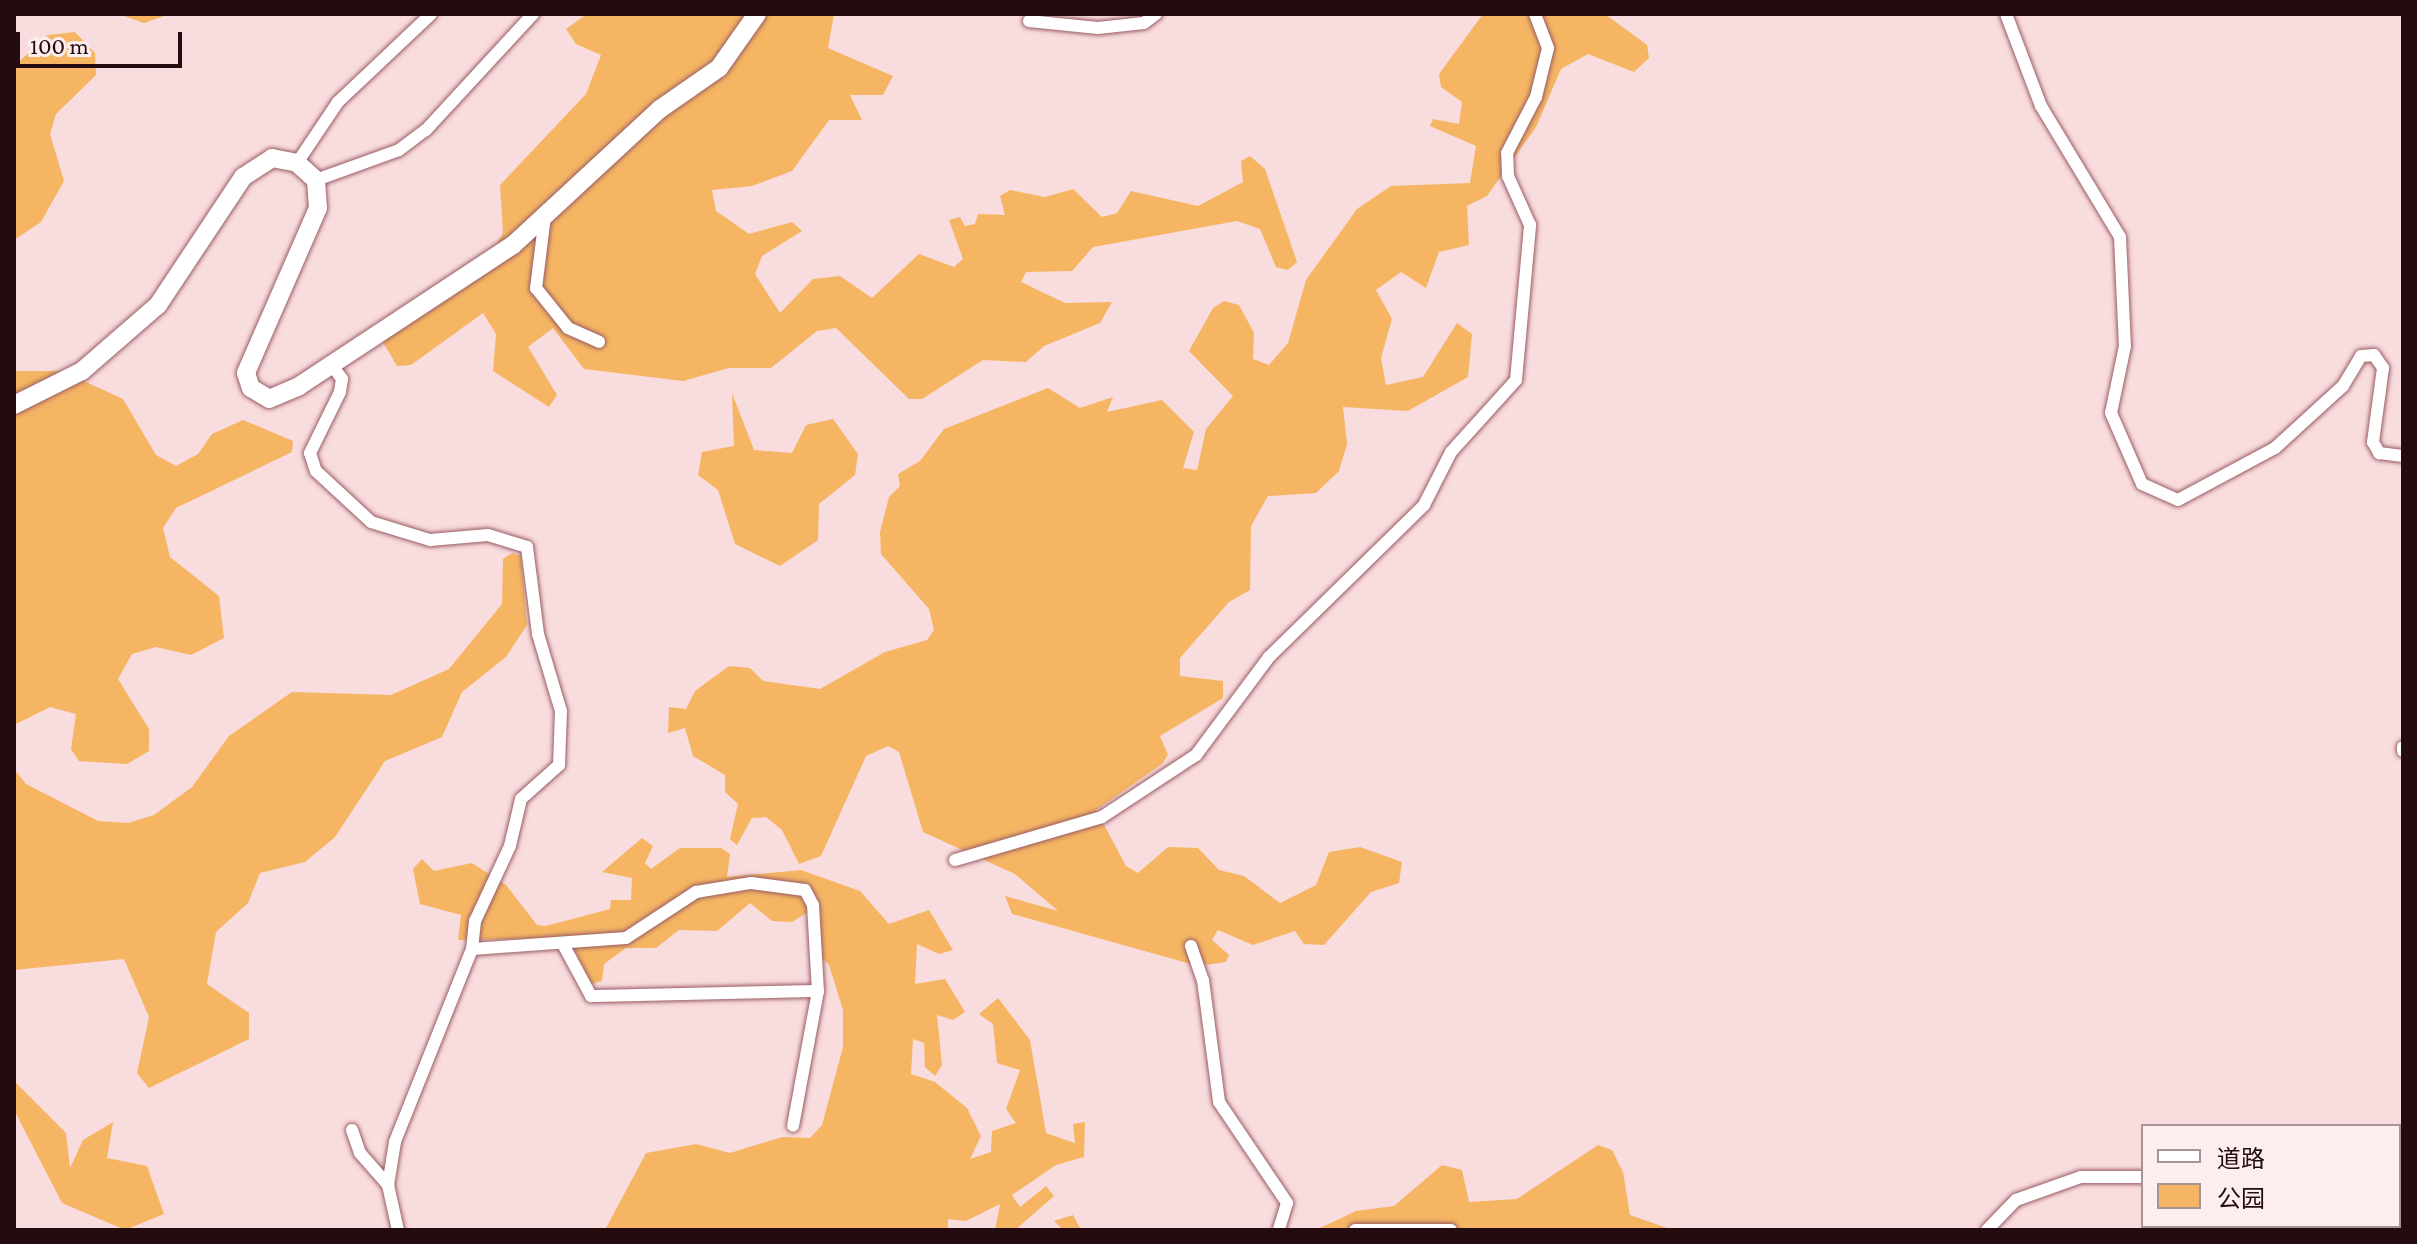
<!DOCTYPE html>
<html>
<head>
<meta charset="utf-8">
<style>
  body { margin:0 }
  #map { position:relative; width:2417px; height:1244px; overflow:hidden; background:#f9dcde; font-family:"Crimson Pro","Noto Sans SC",serif }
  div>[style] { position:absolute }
  .green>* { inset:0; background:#f5b563 }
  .roads { filter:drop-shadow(0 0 2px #995c64) drop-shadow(0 0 2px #995c64) }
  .street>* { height:12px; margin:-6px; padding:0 6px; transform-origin:6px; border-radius:6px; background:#fff }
  .secondary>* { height:18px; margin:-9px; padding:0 9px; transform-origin:9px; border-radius:9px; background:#fff }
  span { translate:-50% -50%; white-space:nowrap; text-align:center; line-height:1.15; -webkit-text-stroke:6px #fcedee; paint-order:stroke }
  .frame { position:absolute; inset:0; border:16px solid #230b0f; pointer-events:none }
  .legend { position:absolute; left:2141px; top:1124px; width:260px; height:104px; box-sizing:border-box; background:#fcedee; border:2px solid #a59395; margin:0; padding:10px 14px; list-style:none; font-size:24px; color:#230b0f }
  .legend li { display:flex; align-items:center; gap:16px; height:40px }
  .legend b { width:40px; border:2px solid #a59395 }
  .scale { position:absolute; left:16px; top:32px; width:166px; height:36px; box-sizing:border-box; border:4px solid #230b0f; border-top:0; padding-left:10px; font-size:24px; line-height:28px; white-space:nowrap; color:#230b0f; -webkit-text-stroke:6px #fcedee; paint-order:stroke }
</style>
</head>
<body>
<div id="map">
  <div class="green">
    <i style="clip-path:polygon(118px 14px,170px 14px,144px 23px)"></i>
    <i style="clip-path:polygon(587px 14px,834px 14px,828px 48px,893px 76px,883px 95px,850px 95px,862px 120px,829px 120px,792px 171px,752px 186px,712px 190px,716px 211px,749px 234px,792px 222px,802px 231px,762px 256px,755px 274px,780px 313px,813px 279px,840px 276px,872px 298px,919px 254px,954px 267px,963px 259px,949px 220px,960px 217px,965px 226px,975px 224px,978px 214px,1005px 215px,1000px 196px,1010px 190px,1045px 197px,1073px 189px,1102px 217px,1117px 213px,1131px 191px,1198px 206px,1243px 182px,1241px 161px,1250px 156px,1265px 169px,1297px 262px,1288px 270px,1276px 267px,1260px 229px,1237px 221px,1093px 247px,1072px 271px,1026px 272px,1021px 282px,1065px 303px,1112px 302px,1100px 323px,1044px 346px,1026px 362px,983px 360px,922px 399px,909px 399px,836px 328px,817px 331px,771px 368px,729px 368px,683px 381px,584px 369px,553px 328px,528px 347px,557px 395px,549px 407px,493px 371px,496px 334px,483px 313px,411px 365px,397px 366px,381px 339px,493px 250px,503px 233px,500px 185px,586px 94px,601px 55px,576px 44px,566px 29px)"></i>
    <i style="clip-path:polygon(1483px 14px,1605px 14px,1647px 45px,1649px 58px,1634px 72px,1588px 54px,1561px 69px,1536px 127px,1487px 196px,1467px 206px,1469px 245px,1439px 252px,1426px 288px,1401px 272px,1376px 290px,1392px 319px,1381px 358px,1386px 385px,1423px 377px,1457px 323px,1472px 334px,1468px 377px,1408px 411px,1343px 407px,1347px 444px,1339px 471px,1316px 493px,1268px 496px,1251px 526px,1250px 590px,1229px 602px,1180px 658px,1180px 676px,1223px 681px,1223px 698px,1160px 736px,1168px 755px,1162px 764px,1096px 810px,1126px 866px,1138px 873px,1168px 847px,1198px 848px,1219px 870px,1244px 876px,1280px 903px,1316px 885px,1329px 852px,1360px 847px,1402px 862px,1399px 883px,1371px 892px,1324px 945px,1304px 944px,1295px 931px,1253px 945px,1218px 930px,1212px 940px,1229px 955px,1226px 962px,1198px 966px,1012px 914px,1005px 896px,1058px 911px,1015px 874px,923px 832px,899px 752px,888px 746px,866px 756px,821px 856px,799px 864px,782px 830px,766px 817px,752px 818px,737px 845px,730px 839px,738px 804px,725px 792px,725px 775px,693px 756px,685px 728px,668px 733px,669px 707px,686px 709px,695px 691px,729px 666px,750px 668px,763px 681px,820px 689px,885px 652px,927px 640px,934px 630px,929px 609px,881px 554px,880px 532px,889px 497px,900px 486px,898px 474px,920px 461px,944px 429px,1048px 388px,1080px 408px,1113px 397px,1107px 412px,1162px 400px,1194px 432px,1183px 468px,1197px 470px,1206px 429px,1233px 396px,1189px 351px,1213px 308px,1224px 301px,1239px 305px,1254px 333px,1253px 359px,1269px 365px,1288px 343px,1306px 280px,1357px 209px,1391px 186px,1470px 183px,1476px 146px,1430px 126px,1433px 119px,1459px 124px,1462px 102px,1441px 87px,1439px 74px)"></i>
    <i style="clip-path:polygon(75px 32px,95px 53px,96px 75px,56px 114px,50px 134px,64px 181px,41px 222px,14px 240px,14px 66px,48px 35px)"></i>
    <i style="clip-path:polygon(14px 371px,62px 371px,123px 399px,156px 455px,176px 466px,198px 454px,212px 434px,243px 420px,293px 441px,292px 452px,176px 508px,163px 528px,170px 557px,219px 596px,224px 638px,191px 655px,156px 647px,132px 654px,118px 679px,149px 729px,149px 751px,127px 764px,79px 761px,71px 749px,76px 714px,50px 707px,14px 725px)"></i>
    <i style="clip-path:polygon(732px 393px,754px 450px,792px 453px,806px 425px,833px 419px,858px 454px,855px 475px,819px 504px,818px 540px,780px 566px,735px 544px,718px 490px,698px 475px,702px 452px,734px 446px)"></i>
    <i style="clip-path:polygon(512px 553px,521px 556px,527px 625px,506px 657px,462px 692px,442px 737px,385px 761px,335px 837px,305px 862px,260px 873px,248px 903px,216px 932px,207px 984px,249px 1013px,249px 1039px,149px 1088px,137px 1073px,149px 1017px,124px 959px,14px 970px,14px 769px,26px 784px,98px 821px,128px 823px,154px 815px,192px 787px,229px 736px,292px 692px,391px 695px,449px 669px,502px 604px,503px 559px)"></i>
    <i style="clip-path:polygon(642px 838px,653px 846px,645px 863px,651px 869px,680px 848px,721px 848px,730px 854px,727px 877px,801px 870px,860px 891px,889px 924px,929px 910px,953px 950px,939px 954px,917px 944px,915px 984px,945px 979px,965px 1012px,953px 1020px,937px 1015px,942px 1065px,935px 1076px,925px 1067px,924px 1043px,913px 1039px,911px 1074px,935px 1082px,967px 1108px,981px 1136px,970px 1159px,991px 1152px,992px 1131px,1016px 1123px,1006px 1109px,1020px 1070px,997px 1063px,993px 1024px,979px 1014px,998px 998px,1030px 1040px,1046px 1133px,1075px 1143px,1073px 1124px,1085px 1122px,1084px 1157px,1056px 1165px,1012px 1195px,1020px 1207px,1046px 1186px,1054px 1196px,1015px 1230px,995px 1230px,1000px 1204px,966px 1221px,948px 1219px,948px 1230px,605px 1230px,646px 1153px,696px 1144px,730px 1153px,782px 1137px,810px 1138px,822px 1125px,843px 1047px,843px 1010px,829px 965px,809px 944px,808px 912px,792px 922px,772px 921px,750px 903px,717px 931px,679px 930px,656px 948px,626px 948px,604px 964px,602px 981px,591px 984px,569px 938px,458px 940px,461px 915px,420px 904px,413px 869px,422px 859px,434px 871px,472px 863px,506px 885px,537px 925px,546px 926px,610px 909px,611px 900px,631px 900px,632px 878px,602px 872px)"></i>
    <i style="clip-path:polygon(14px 1081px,66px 1133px,70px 1168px,83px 1140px,113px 1122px,107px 1158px,147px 1166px,164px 1214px,125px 1230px,62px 1203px,14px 1110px)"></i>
    <i style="clip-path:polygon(1598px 1145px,1612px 1150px,1623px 1172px,1630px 1215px,1673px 1230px,1316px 1230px,1356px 1211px,1394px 1206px,1442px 1165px,1462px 1170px,1469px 1202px,1517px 1199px)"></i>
    <i style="clip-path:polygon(1073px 1215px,1081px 1230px,1063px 1230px,1054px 1221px)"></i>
  </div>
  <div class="roads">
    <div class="street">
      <i style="left:2006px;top:14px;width:98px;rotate:69.2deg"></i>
      <i style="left:2041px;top:106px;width:153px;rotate:58.9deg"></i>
      <i style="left:2120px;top:237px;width:109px;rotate:87.4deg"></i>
      <i style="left:2125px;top:346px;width:68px;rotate:101.8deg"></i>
      <i style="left:2111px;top:413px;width:77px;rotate:66.4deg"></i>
      <i style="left:2142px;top:484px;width:39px;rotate:24deg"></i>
      <i style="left:2178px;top:500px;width:110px;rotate:-28.2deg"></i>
      <i style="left:2275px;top:448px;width:92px;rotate:-42.4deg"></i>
      <i style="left:2343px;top:386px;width:35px;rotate:-59deg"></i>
      <i style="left:2361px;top:356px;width:13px;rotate:-4deg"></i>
      <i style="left:2374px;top:355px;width:16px;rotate:55deg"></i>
      <i style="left:2383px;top:368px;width:75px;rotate:97.7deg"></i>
      <i style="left:2373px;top:442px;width:13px;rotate:61deg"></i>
      <i style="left:2379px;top:453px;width:24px;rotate:7deg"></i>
      <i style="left:1029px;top:21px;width:69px;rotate:5.8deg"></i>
      <i style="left:1098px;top:28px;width:46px;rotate:-6.2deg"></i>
      <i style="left:1144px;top:23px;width:15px;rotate:-37deg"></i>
      <i style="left:297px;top:163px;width:73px;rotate:-56.1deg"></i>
      <i style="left:338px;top:102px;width:128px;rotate:-43.4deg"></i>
      <i style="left:316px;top:180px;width:88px;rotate:-19.9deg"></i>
      <i style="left:399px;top:150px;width:34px;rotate:-37deg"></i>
      <i style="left:426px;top:130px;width:158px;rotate:-47.3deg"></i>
      <i style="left:545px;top:216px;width:73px;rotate:97.1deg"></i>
      <i style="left:536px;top:288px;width:51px;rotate:51.3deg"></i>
      <i style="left:568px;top:328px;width:34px;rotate:24deg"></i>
      <i style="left:330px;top:363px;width:20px;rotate:53deg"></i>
      <i style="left:342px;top:379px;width:13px;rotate:99deg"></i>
      <i style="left:340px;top:392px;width:68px;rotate:116.2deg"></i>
      <i style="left:310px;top:453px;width:19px;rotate:72deg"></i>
      <i style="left:316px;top:471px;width:75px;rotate:42.8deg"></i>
      <i style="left:371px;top:522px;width:62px;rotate:17deg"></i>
      <i style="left:430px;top:540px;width:58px;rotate:-4.9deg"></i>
      <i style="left:488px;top:535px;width:41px;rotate:17.1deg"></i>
      <i style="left:527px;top:547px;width:88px;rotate:82.8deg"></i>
      <i style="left:538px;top:634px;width:80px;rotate:73.4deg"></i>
      <i style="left:561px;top:711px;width:54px;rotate:92.1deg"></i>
      <i style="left:559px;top:765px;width:51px;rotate:138.2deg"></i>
      <i style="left:521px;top:799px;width:48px;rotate:103.2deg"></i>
      <i style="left:510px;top:846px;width:83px;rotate:115deg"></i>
      <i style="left:475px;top:921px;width:28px;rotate:96deg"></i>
      <i style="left:472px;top:949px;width:208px;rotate:111.8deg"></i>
      <i style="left:395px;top:1142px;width:44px;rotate:99.2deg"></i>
      <i style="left:388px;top:1185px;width:46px;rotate:77.5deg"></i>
      <i style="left:2403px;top:747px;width:4px;rotate:90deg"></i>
      <i style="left:955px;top:860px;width:153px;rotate:-16.3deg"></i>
      <i style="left:1102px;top:817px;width:113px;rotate:-33.4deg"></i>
      <i style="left:1196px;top:755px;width:122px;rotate:-53.3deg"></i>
      <i style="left:1269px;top:657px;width:217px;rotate:-44.4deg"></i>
      <i style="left:1424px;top:505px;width:59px;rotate:-63deg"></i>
      <i style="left:1451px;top:452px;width:97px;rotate:-47.9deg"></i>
      <i style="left:1516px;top:380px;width:156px;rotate:-84.8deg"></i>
      <i style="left:1530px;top:225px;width:54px;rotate:-114.2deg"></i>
      <i style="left:1508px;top:176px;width:23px;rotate:-92deg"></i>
      <i style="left:1507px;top:153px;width:63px;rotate:-62.6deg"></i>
      <i style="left:1536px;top:97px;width:50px;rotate:-76.2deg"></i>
      <i style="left:1548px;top:48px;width:36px;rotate:-111deg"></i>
      <i style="left:564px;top:946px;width:57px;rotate:61.6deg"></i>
      <i style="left:591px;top:996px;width:227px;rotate:-1.3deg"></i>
      <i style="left:1191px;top:946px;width:36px;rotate:71deg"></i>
      <i style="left:1203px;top:980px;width:123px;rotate:82.5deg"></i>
      <i style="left:1219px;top:1102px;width:122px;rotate:56deg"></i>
      <i style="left:1287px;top:1203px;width:28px;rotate:107deg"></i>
      <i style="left:472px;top:949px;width:154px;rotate:-4.1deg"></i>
      <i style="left:626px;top:938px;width:84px;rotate:-33.3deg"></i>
      <i style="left:696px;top:892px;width:56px;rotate:-9.3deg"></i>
      <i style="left:751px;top:883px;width:54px;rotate:7.4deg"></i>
      <i style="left:805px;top:890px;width:17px;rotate:62deg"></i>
      <i style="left:813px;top:905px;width:86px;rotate:86.7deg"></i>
      <i style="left:818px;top:991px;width:137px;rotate:100.5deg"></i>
      <i style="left:352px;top:1130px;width:24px;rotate:71deg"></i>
      <i style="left:360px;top:1153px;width:43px;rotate:48.8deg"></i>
      <i style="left:2356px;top:1226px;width:13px;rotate:18deg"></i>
      <i style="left:1355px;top:1230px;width:96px"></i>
      <i style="left:1987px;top:1230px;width:42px;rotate:-46deg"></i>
      <i style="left:2016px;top:1200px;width:69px;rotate:-19.5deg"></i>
      <i style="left:2081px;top:1177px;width:62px"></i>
    </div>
    <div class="secondary">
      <i style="left:14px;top:405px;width:76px;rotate:-26.6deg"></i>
      <i style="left:82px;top:371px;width:101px;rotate:-41deg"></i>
      <i style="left:158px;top:305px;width:154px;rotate:-56.4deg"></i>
      <i style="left:243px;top:177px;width:35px;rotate:-33deg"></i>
      <i style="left:272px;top:158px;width:25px;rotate:11deg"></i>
      <i style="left:297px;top:163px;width:25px;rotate:42deg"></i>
      <i style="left:316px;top:180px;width:28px;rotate:86deg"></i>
      <i style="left:318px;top:208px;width:180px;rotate:113.6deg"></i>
      <i style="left:246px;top:373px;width:16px;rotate:72deg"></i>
      <i style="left:251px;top:388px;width:21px;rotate:31deg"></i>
      <i style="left:269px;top:399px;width:33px;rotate:-23deg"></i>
      <i style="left:299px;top:386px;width:256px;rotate:-33.4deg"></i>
      <i style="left:513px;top:245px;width:200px;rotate:-42.8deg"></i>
      <i style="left:660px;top:109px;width:72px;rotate:-34.8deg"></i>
      <i style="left:719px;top:68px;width:66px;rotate:-54.9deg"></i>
    </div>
  </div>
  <div class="frame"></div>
  <ul class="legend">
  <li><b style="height:10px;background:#fff"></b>道路</li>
  <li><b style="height:22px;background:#f5b563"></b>公园</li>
  </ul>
  <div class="scale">100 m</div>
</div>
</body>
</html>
